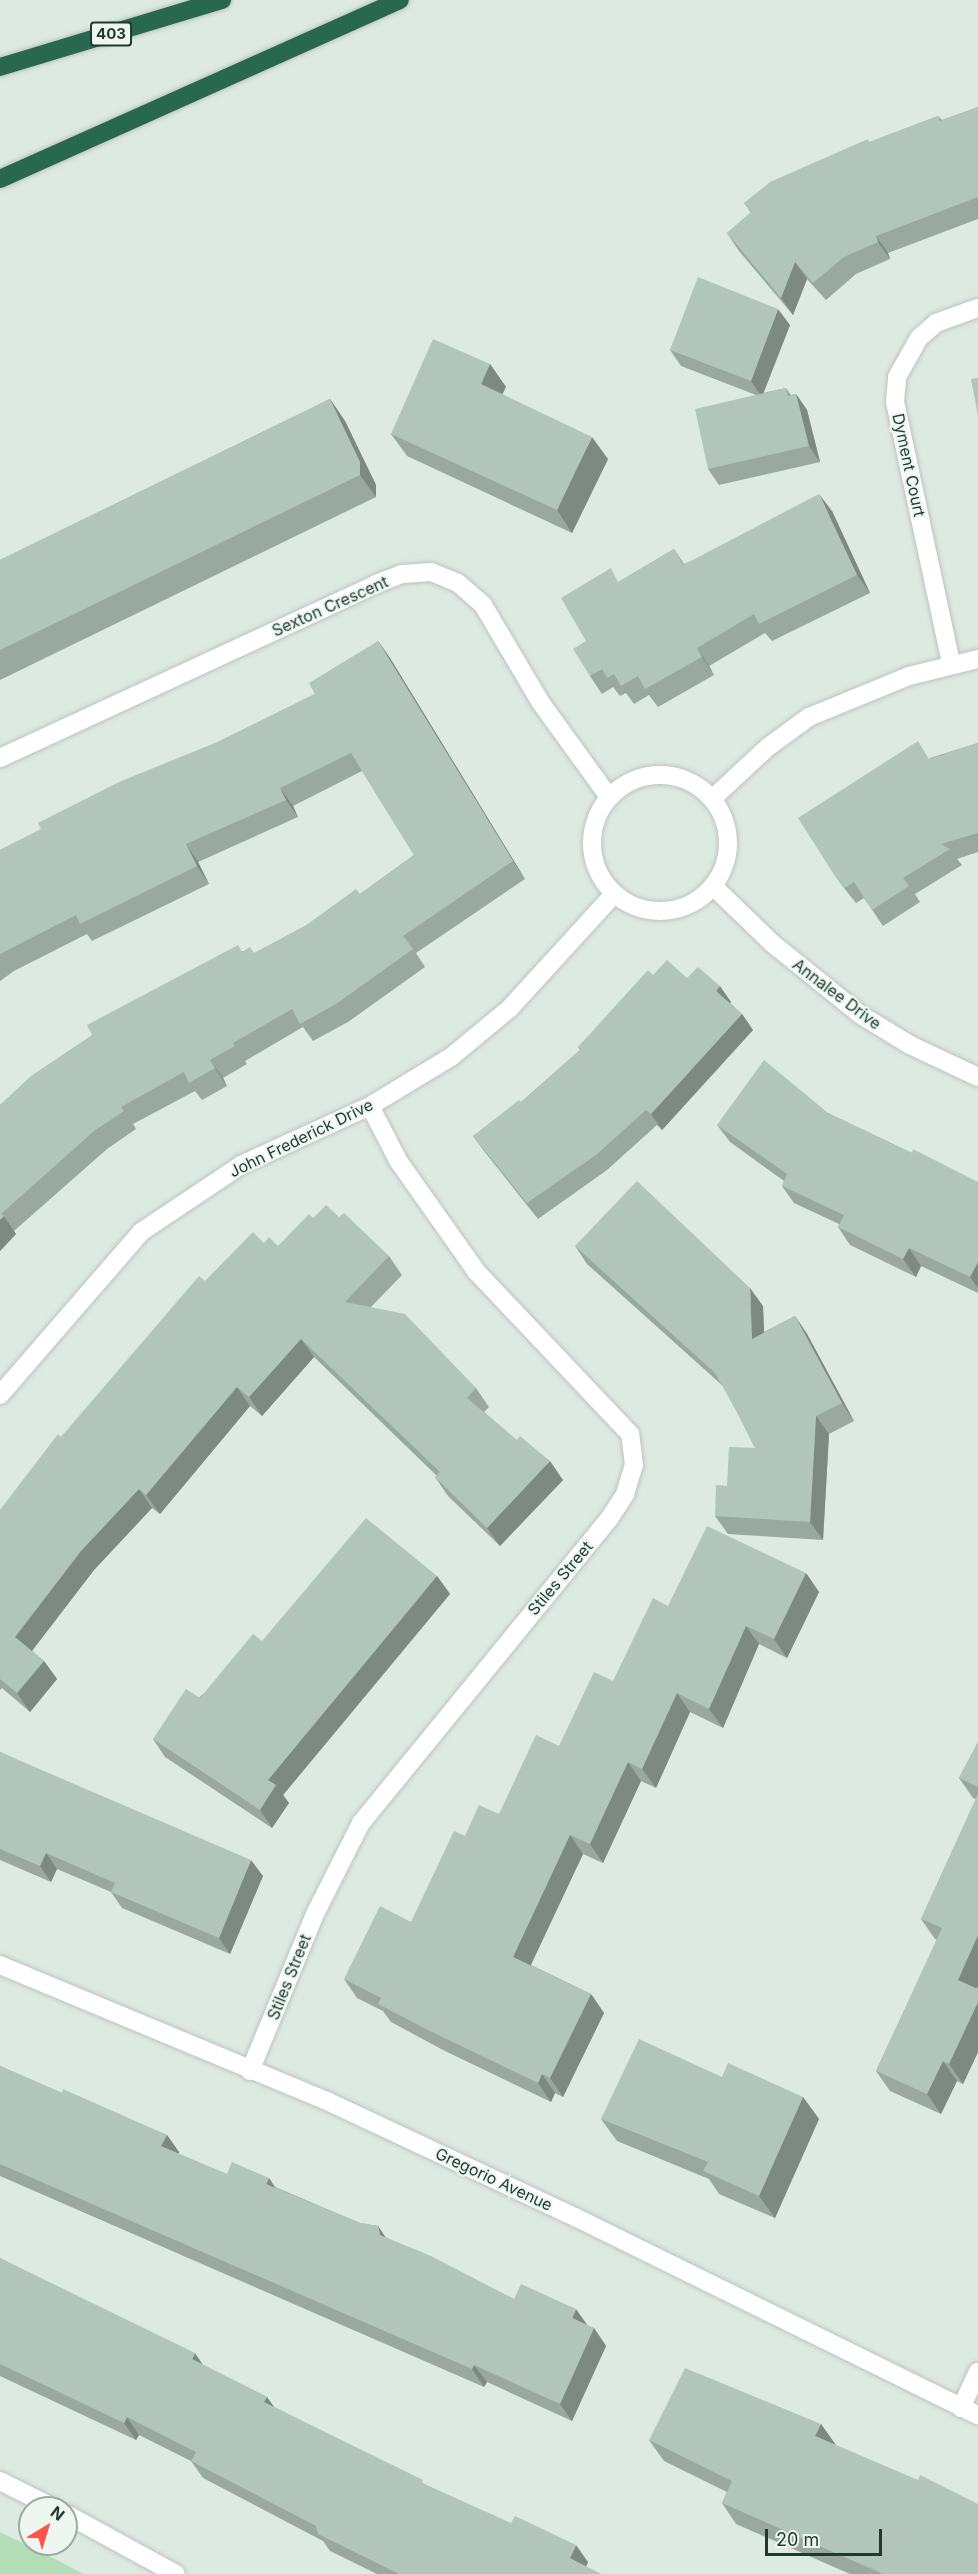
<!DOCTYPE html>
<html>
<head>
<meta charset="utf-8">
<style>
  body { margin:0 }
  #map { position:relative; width:978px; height:2574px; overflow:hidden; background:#ddeae2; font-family:Inter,sans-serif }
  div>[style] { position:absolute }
  .green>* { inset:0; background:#b3ddb7 }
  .roads { filter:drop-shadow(0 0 2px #bcc4c0) drop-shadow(0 0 2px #bcc4c0) }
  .minor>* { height:18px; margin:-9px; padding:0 9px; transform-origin:9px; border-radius:9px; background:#fff }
  .minor>.ring { margin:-9px; padding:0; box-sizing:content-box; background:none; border:18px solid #fff; border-radius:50% }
  .motorway>* { height:18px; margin:-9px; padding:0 9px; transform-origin:9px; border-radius:9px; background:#286850 }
  .wall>* { inset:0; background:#99a9a0 }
  .shaded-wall>* { inset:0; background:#7d8a82 }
  .building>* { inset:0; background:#b2c5ba }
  span { translate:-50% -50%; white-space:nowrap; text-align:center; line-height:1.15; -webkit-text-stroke:4.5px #edf7f0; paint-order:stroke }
  .shield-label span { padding:2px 4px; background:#edf7f0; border:2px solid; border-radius:4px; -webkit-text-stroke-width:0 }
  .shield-label { font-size:15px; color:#1e3a2e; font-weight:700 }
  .street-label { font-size:16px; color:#1e3a2e }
  .north { position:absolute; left:18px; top:2496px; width:60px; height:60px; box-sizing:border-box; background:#edf7f0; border:2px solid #9aaba2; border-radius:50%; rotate:38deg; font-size:16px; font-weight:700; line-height:24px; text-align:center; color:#1e3a2e }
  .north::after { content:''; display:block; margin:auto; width:21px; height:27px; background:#fc5649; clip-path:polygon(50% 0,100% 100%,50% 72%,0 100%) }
  .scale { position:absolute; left:765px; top:2529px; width:117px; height:27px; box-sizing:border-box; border:3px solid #1e3a2e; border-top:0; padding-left:8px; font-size:18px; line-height:21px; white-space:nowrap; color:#1e3a2e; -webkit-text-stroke:4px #edf7f0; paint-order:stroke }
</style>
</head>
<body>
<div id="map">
  <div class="green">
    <i style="clip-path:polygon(0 2532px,61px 2562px,83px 2574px,0 2574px)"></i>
  </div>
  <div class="roads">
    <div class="minor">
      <i style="left:951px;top:663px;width:267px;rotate:-102.1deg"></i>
      <i style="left:895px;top:402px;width:25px;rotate:-85deg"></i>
      <i style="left:897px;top:377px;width:45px;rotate:-60.6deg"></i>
      <i style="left:919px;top:338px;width:23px;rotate:-41deg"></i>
      <i style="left:936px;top:323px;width:45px;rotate:-19.7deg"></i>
      <i style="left:0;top:758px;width:414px;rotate:-24.8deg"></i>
      <i style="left:376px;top:584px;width:28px;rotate:-21deg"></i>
      <i style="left:402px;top:574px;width:29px;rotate:-4deg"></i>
      <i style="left:431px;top:572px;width:29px;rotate:22deg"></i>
      <i style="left:458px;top:583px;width:33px;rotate:41deg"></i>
      <i style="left:483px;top:605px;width:114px;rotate:59.4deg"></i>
      <i style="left:541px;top:703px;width:116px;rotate:54.1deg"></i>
      <i class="ring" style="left:592px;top:775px;width:118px;height:118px"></i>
      <i style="left:712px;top:799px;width:76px;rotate:-42.9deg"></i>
      <i style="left:768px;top:747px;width:51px;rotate:-36.2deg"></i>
      <i style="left:809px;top:717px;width:108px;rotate:-22.3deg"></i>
      <i style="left:909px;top:676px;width:71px;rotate:-13.8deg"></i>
      <i style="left:713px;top:886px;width:83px;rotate:44deg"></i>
      <i style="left:773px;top:944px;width:113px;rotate:38.9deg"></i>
      <i style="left:861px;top:1015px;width:57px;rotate:31.5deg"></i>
      <i style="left:910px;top:1045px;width:75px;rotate:25.2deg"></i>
      <i style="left:0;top:1395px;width:216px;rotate:-49.1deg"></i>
      <i style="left:141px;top:1232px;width:120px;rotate:-33.8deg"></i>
      <i style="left:241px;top:1165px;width:142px;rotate:-24.6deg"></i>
      <i style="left:370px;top:1106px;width:95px;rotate:-31.2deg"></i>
      <i style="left:451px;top:1057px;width:77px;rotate:-39.7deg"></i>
      <i style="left:510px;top:1008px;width:154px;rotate:-47.6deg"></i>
      <i style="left:0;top:1965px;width:356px;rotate:22.6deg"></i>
      <i style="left:329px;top:2102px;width:272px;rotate:25.1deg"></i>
      <i style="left:575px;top:2217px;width:449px;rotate:26.2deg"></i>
      <i style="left:250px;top:2071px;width:172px;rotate:-67.5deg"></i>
      <i style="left:316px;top:1912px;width:100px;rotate:-63.2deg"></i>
      <i style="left:361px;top:1823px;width:392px;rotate:-50.8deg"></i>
      <i style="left:609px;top:1519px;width:30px;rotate:-57deg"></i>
      <i style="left:625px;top:1494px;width:30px;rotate:-73deg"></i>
      <i style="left:634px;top:1465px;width:31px;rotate:-97deg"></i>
      <i style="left:630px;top:1434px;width:224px;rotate:-133.4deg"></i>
      <i style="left:476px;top:1271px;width:133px;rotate:-125.2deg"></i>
      <i style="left:399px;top:1162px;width:63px;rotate:-117.4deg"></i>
      <i style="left:961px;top:2408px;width:40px;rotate:-65deg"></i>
      <i style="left:0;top:2481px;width:60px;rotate:26.6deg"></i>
      <i style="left:66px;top:2514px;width:125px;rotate:28.6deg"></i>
    </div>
    <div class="motorway">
      <i style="left:0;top:67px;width:232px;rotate:-16.8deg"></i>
      <i style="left:0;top:179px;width:438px;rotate:-24.1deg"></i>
    </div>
  </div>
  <div class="wall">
    <i style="clip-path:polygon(978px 107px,978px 219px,888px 253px,890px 259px,856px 274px,826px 300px,807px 279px,793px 315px,739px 251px,727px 233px,751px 213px,744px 203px,870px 142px,938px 116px,942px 120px)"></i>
    <i style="clip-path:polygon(790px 325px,763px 393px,786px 388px,791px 395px,796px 394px,807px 410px,820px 462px,719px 485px,708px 469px,756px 395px,681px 366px,670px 350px)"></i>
    <i style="clip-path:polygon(490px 364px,506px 387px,502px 394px,608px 459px,572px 533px,407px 456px,391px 434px)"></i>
    <i style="clip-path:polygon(330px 399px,345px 421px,376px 485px,376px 497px,0 680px,0 560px)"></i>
    <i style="clip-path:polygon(832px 511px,870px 593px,772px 641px,765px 633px,709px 666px,714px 675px,658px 707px,649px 695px,634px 704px,626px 693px,620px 696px,613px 687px,602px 694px,590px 676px,586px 641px,620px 581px,674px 549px,684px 564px)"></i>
    <i style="clip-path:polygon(378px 641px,390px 658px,525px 879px,416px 953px,425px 967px,348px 1022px,313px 1041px,303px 1027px,245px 1061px,247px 1064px,223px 1078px,227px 1086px,202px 1100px,195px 1091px,133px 1124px,136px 1129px,107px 1149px,14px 1231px,16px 1234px,0 1251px,0 1105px,242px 951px,255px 953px,305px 926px,360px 894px,414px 855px,362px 771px,293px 806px,298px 817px,198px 862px,209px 884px,92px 941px,87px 934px,14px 971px,0 981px,0 850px,315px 694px)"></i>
    <i style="clip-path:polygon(978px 743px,978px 852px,957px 859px,962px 865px,915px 894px,920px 902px,883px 926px,864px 898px,856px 903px,844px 888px,833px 873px,930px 758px)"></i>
    <i style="clip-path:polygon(653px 975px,687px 978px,731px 1002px,730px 1003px,742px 1014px,753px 1030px,662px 1130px,657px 1125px,607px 1170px,538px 1219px,484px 1151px,473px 1136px,521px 1102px,580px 1050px,578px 1047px)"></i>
    <i style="clip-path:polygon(828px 1113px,912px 1153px,978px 1182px,978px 1293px,921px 1266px,916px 1277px,850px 1245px,838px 1227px,839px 1224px,794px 1203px,782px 1186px,784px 1181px,730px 1142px,717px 1125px)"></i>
    <i style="clip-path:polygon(339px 1217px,389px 1256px,402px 1275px,371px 1307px,476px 1388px,489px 1407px,484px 1412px,563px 1480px,500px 1546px,448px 1496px,435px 1477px,437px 1476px,314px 1357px,262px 1416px,250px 1406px,160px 1514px,152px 1508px,94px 1570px,32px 1651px,44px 1661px,57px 1679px,30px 1712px,2px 1688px,0 1690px,0 1510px,61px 1437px,205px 1281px,264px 1243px,278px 1246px,313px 1218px)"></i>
    <i style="clip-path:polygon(575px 1246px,763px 1306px,764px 1332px,795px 1316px,807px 1334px,854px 1421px,829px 1434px,823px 1540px,728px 1534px,715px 1516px,727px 1486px,755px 1448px,737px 1412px,723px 1386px,587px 1264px)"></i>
    <i style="clip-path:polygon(806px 1573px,819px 1592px,787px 1658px,759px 1644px,723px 1728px,690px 1712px,656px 1788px,641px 1781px,603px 1863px,583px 1854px,531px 1965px,591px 1994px,604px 2013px,563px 2097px,555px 2093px,551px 2102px,443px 2050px,391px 2022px,383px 2011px,357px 1998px,344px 1979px,411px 1922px,465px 1836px,499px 1814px,559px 1746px,613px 1681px,668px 1606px)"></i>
    <i style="clip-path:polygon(437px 1576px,450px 1594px,283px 1795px,289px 1803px,272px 1828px,165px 1757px,153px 1739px,262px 1641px)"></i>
    <i style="clip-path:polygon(978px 1742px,978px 1986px,977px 1989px,978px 1989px,978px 2052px,963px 2084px,957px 2081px,941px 2114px,890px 2091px,876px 2071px,937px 1940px,935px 1939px,921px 1919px,976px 1799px,973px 1798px,959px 1778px)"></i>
    <i style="clip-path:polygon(0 1752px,263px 1876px,230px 1954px,122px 1908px,111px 1892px,57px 1869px,51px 1882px,0 1860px)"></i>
    <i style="clip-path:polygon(0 2066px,62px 2093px,167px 2135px,179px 2152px,178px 2154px,227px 2174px,275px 2187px,360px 2223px,378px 2226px,385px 2237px,514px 2299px,594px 2328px,606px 2346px,572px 2421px,487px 2382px,484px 2387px,0 2176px)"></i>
    <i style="clip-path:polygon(722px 2077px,803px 2097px,819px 2119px,775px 2218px,719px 2194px,709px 2179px,617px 2141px,601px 2119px)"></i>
    <i style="clip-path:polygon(0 2258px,203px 2365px,267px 2397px,274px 2407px,426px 2485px,588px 2562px,586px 2567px,601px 2574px,377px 2574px,330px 2551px,323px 2541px,203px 2478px,191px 2461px,139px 2435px,136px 2440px,0 2376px)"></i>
    <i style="clip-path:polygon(821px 2424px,835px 2445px,978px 2574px,850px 2574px,736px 2524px,722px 2503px,727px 2492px,664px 2461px,649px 2440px)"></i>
  </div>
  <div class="shaded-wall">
    <i style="clip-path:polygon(876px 236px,888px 253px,890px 259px,878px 242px)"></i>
    <i style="clip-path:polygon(795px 262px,807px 279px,793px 315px,781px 298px)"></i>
    <i style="clip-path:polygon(778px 309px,790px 325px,762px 397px,751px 381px)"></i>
    <i style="clip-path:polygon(490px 364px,506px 387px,496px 407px,481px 384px)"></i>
    <i style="clip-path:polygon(796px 394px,807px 410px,820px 462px,809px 446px)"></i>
    <i style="clip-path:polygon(330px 399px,345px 421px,376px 485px,376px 497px,360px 475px)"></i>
    <i style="clip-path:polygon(592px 437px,608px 459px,572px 533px,557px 510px)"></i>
    <i style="clip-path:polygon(819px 494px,832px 511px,870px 593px,857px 575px)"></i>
    <i style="clip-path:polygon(378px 641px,390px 658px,525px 879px,513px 861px)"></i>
    <i style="clip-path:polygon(697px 648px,709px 666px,714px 675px,702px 657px)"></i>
    <i style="clip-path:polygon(280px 788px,293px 806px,298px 817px,286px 800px)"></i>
    <i style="clip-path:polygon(186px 844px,198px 862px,209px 884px,197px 866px)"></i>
    <i style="clip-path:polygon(720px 986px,731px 1002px,727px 1006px,716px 991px)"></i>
    <i style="clip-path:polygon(742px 1014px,753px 1030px,662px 1130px,651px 1114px)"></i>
    <i style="clip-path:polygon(210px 1060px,223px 1078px,227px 1086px,215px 1068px)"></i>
    <i style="clip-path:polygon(4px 1216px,16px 1234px,0 1251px,0 1220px)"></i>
    <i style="clip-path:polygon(909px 1248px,921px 1266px,916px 1277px,903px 1259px)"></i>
    <i style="clip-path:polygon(978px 1262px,978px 1288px,970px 1277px)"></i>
    <i style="clip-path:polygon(750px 1288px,763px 1306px,765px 1357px,752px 1339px)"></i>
    <i style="clip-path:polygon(795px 1316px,807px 1334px,854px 1421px,842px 1403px)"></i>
    <i style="clip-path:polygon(301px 1339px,314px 1357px,262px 1416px,249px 1397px)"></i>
    <i style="clip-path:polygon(237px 1387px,250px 1406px,160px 1514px,146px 1495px)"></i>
    <i style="clip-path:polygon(816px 1416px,829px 1434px,823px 1540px,810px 1522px)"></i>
    <i style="clip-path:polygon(550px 1461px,563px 1480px,500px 1546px,487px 1528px)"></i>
    <i style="clip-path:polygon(139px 1489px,152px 1508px,94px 1570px,28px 1656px,15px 1637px,81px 1551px)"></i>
    <i style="clip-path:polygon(806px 1573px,819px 1592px,787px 1658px,774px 1639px)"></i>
    <i style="clip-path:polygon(437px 1576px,450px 1594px,283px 1795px,289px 1803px,272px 1828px,260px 1810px,268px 1780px)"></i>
    <i style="clip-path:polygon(746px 1626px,759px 1644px,723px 1728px,709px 1709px)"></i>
    <i style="clip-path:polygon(44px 1661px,57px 1679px,30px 1712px,17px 1693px)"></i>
    <i style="clip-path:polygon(677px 1693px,690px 1712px,656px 1788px,642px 1769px)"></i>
    <i style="clip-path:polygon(628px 1762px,641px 1781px,603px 1863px,590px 1844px)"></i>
    <i style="clip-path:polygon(570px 1835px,583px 1854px,526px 1975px,513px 1957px)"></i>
    <i style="clip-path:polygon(46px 1853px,57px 1869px,51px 1882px,40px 1866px)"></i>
    <i style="clip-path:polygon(251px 1860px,263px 1876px,230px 1954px,219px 1938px)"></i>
    <i style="clip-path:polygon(978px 1935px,978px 1986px,972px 2000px,958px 1980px)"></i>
    <i style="clip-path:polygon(591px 1994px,604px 2013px,563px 2097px,550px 2078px)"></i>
    <i style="clip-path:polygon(978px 2002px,978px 2052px,963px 2084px,949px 2064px)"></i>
    <i style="clip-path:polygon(943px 2061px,957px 2081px,941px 2114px,927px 2094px)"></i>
    <i style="clip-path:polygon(542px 2074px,555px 2093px,551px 2102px,538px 2083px)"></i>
    <i style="clip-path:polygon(803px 2097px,819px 2119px,775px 2218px,759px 2196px)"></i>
    <i style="clip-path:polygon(167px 2135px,179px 2152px,173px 2164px,161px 2146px)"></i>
    <i style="clip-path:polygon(269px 2178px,281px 2196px,266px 2184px)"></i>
    <i style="clip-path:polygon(378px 2226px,390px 2244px,380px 2235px)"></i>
    <i style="clip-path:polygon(576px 2309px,588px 2326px,572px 2318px)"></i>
    <i style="clip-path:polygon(594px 2328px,606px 2346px,572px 2421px,560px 2404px)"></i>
    <i style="clip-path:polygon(195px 2353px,207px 2371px,192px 2359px)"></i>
    <i style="clip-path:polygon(474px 2365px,487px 2382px,484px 2387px,472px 2369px)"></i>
    <i style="clip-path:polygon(267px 2397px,279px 2414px,264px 2402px)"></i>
    <i style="clip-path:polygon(127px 2417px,139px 2435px,136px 2440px,124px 2423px)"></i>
    <i style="clip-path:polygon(821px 2424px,836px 2445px,815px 2436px)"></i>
    <i style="clip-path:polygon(576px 2545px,588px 2562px,583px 2574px,570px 2558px)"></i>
  </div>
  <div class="building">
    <i style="clip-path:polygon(978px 107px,978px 197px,876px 236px,878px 242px,844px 257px,813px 283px,795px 262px,781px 298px,727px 233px,751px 212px,744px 203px,770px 182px,868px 139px,869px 142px,938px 116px,940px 121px)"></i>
    <i style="clip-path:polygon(698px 277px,778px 309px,751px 381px,670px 350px)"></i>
    <i style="clip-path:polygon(433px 339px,490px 364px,481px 384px,592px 437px,557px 510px,391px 434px)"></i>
    <i style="clip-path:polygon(978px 378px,978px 416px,971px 379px)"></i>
    <i style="clip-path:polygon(786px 388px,788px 396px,796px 394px,809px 446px,708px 469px,695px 409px)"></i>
    <i style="clip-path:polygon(330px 399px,360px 462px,360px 475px,0 650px,0 560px)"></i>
    <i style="clip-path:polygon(819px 494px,857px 575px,759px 624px,754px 614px,697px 648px,702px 657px,645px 689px,638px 676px,621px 686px,614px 674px,607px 678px,602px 669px,590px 676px,573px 649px,586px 641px,561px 598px,611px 568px,618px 582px,674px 549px,683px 565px)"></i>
    <i style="clip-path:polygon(378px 641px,513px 861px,403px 936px,413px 949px,336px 1004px,300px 1024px,292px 1009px,233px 1043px,235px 1046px,210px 1060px,215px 1068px,189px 1083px,184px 1072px,121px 1107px,124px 1111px,94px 1131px,1px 1214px,4px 1216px,0 1220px,0 1105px,31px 1076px,92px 1035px,87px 1025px,238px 945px,242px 952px,250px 947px,254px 953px,305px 926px,356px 889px,360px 894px,414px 855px,351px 753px,280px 788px,286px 800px,186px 844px,197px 866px,80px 924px,76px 915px,0 954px,0 850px,41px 829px,38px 823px,119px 782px,215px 743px,315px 694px,309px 683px)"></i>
    <i style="clip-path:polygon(918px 741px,929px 759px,978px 743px,978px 833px,941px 844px,950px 849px,903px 878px,909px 886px,872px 910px,854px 882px,845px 888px,833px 873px,798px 818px)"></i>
    <i style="clip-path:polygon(667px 960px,687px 978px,698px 967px,720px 986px,716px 991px,742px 1014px,651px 1114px,646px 1110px,596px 1155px,527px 1203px,473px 1136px,519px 1100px,521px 1102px,581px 1049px,578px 1047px,648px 970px,653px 975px)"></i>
    <i style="clip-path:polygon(764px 1060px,828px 1113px,912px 1153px,913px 1149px,978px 1182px,978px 1262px,970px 1277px,909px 1248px,903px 1259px,838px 1227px,844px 1215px,782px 1186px,787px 1174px,717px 1125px)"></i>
    <i style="clip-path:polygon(637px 1181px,750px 1288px,752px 1339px,795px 1316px,842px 1403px,816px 1416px,810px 1522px,715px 1516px,716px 1485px,727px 1486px,729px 1447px,755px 1448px,737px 1412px,715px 1373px,575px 1246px)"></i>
    <i style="clip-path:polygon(326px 1205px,339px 1217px,344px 1213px,389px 1256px,345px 1302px,405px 1314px,476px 1388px,467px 1398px,517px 1440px,520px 1436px,550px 1461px,487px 1528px,435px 1477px,440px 1472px,301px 1339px,249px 1397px,237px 1387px,146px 1495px,139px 1489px,81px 1551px,15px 1637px,44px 1661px,17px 1693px,0 1679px,0 1510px,58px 1434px,61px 1437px,199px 1276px,205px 1281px,253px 1232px,264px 1243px,269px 1237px,278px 1246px,309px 1214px,313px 1218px)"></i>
    <i style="clip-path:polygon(366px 1518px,437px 1576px,268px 1780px,276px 1785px,260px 1810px,153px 1739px,186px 1689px,200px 1698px,253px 1634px,262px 1641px)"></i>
    <i style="clip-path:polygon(707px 1526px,806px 1573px,774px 1639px,746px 1626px,709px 1709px,677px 1693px,642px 1769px,628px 1762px,590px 1844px,570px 1835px,513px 1957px,591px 1994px,550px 2078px,542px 2074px,538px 2083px,430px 2031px,378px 2004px,381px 1998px,344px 1979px,380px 1906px,411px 1922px,454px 1831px,465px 1836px,479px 1805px,499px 1814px,536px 1735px,559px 1746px,594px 1672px,613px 1681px,653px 1598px,668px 1606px)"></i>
    <i style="clip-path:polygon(978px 1742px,978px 1787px,959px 1778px)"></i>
    <i style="clip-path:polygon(0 1752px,251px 1860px,219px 1938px,111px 1892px,115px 1883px,46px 1853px,40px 1866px,0 1849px)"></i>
    <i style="clip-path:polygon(978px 1794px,978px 1935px,958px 1980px,978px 1989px,978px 2002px,949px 2064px,943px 2061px,927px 2094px,876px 2071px,942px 1928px,921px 1919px)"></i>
    <i style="clip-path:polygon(639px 2039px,722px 2077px,728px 2063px,803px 2097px,759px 2196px,703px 2171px,708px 2162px,601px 2119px)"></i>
    <i style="clip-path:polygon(0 2066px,62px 2093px,63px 2089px,167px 2135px,161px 2146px,227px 2174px,232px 2162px,269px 2178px,266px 2184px,360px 2223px,378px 2226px,380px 2235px,431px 2256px,514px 2299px,521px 2284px,576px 2309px,572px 2318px,594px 2328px,560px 2404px,474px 2365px,472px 2369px,0 2164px)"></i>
    <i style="clip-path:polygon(0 2258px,195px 2353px,192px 2359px,267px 2397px,264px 2402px,423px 2480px,422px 2483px,511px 2523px,515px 2516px,576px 2545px,570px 2558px,601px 2574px,399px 2574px,318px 2534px,316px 2526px,191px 2461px,196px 2452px,127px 2417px,124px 2423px,0 2364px)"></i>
    <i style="clip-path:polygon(685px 2368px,821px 2424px,815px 2436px,918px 2480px,920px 2475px,978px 2504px,978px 2574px,883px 2574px,722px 2503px,732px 2481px,649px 2440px)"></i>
  </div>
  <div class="shield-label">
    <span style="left:111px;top:34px">403</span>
  </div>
  <div class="street-label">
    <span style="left:909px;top:465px;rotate:78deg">Dyment Court</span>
    <span style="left:330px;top:606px;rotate:-24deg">Sexton Crescent</span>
    <span style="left:837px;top:994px;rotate:37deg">Annalee Drive</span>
    <span style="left:301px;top:1138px;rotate:-26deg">John Frederick Drive</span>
    <span style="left:560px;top:1578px;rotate:-50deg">Stiles Street</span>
    <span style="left:289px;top:1977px;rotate:-68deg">Stiles Street</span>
    <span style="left:494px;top:2179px;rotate:25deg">Gregorio Avenue</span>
  </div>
  <div class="north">N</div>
  <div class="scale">20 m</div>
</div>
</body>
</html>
